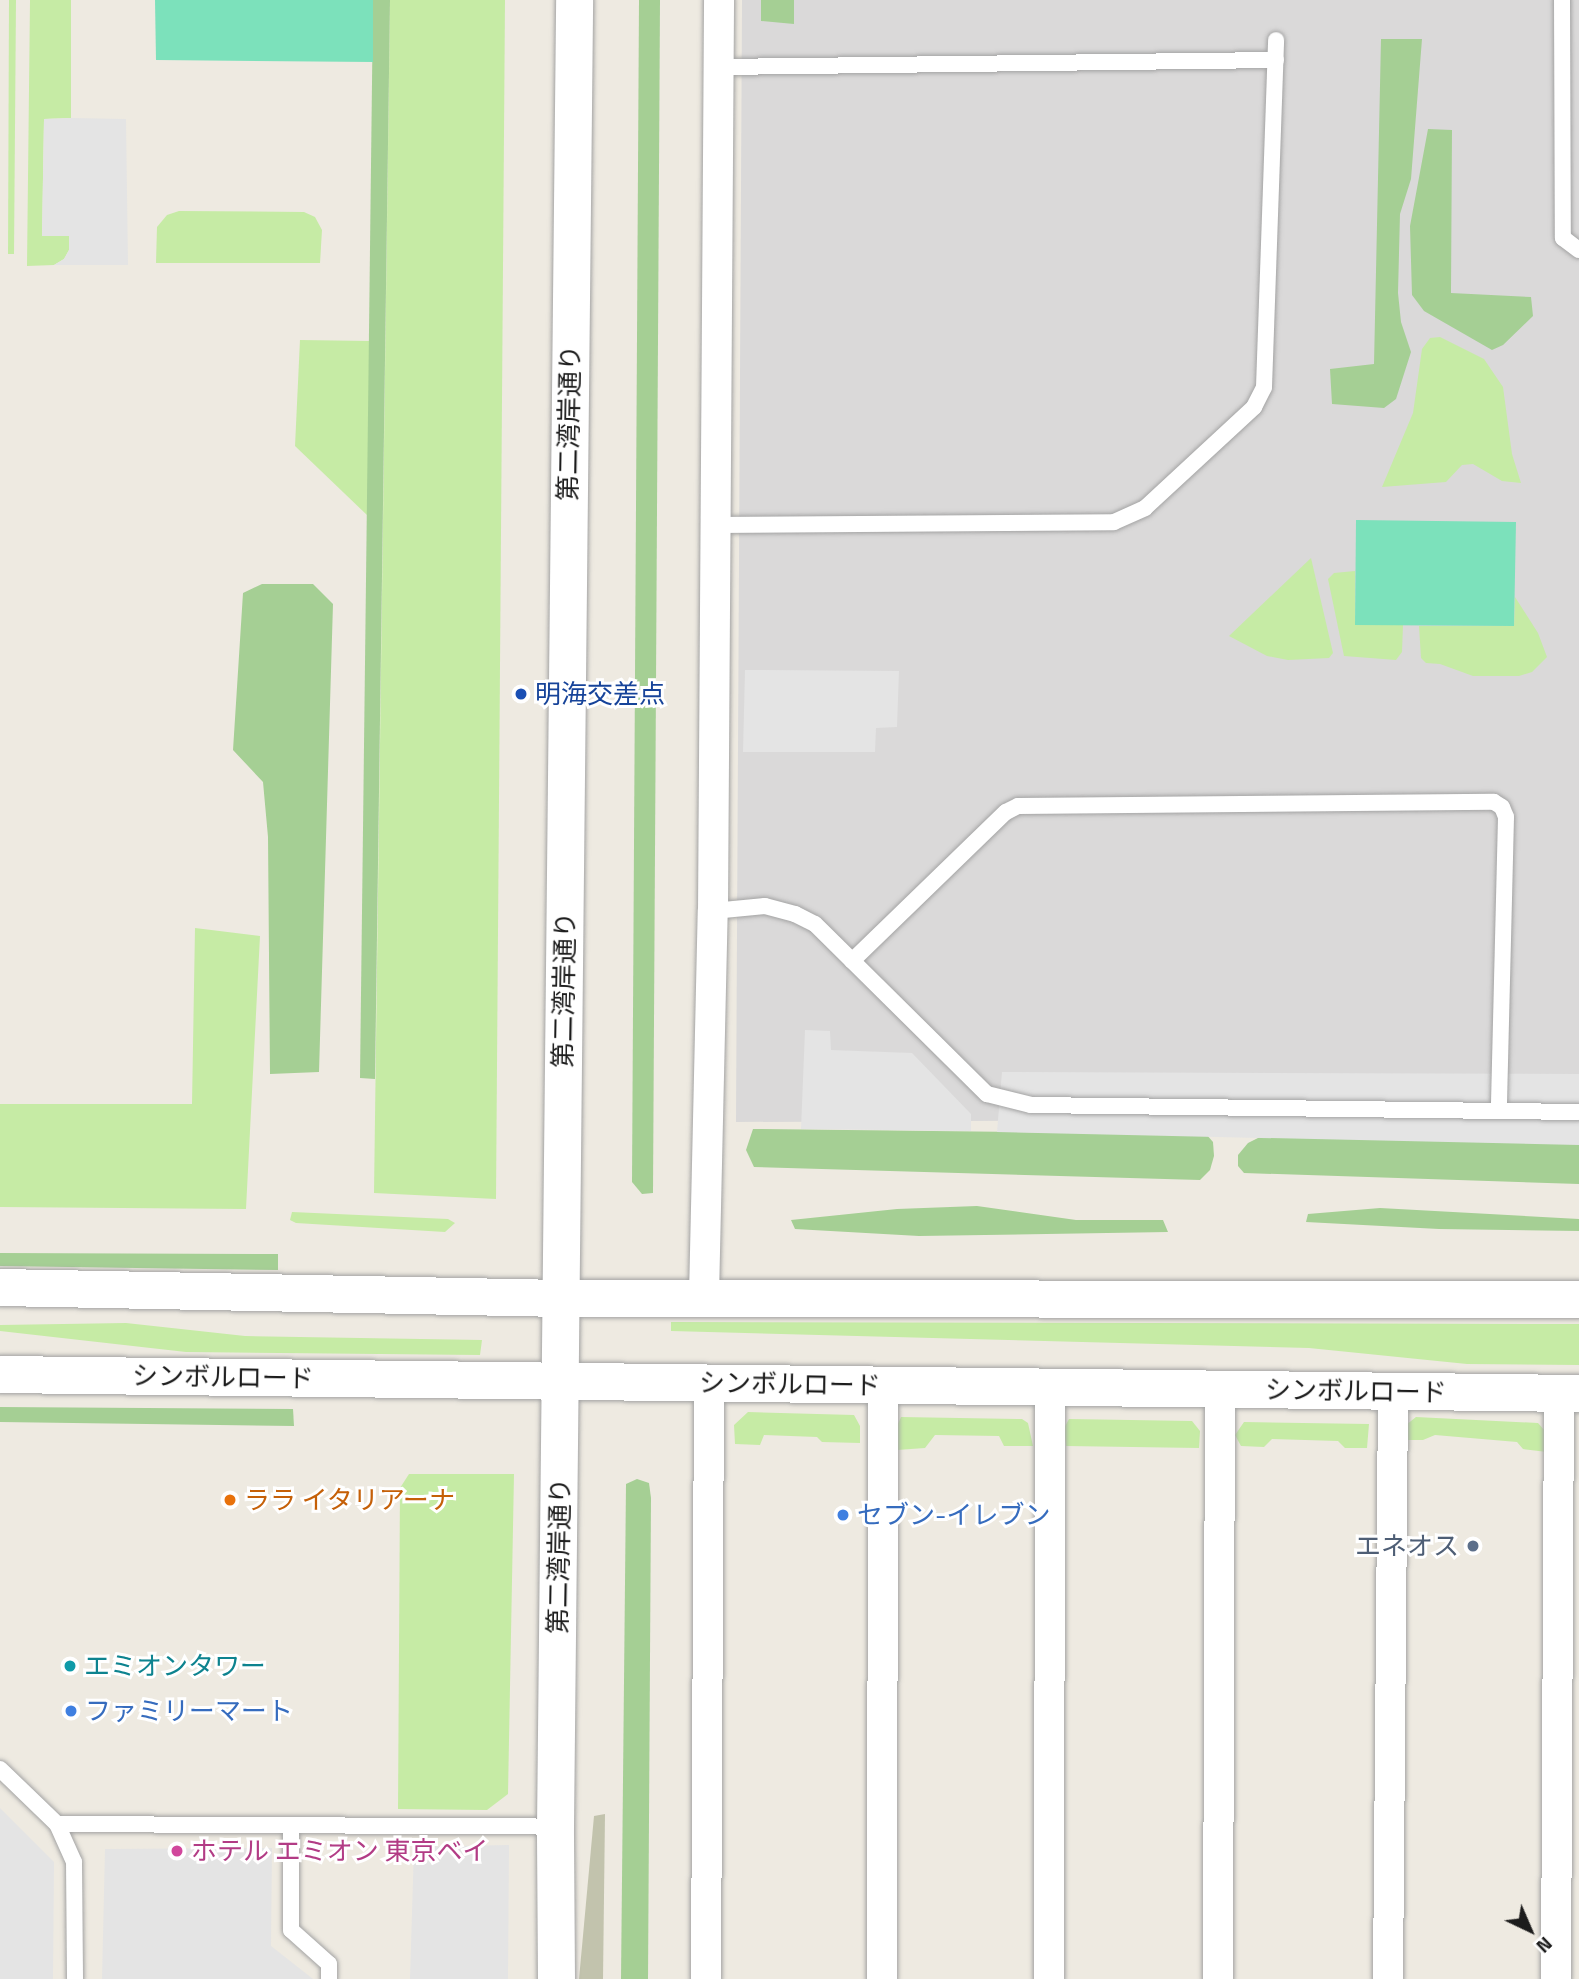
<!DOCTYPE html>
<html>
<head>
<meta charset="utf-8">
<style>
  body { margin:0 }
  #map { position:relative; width:1579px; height:1979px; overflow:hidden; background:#eeeae1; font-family:"Titillium Web","Noto Sans JP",sans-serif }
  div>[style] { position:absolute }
  .residential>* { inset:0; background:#dad9d9 }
  .construction>* { inset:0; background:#c2c3ad }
  .grass>* { inset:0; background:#c6eba5 }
  .forest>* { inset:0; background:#a5cf94 }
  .pitch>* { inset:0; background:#7ce1bb }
  .parking>* { inset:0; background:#e4e4e4 }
  .roads { filter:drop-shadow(0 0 2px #a3a3a3) drop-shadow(0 0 2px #a3a3a3) }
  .service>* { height:16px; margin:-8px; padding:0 8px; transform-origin:8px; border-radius:8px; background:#fff }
  .minor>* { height:30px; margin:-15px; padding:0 15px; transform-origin:15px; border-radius:15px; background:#fff }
  .tertiary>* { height:37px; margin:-18.5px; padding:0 18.5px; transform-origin:18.5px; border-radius:18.5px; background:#fff }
  .dots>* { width:19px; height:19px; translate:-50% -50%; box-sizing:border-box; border:4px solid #fff; border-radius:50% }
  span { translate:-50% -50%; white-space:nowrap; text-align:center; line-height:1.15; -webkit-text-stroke:6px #fff; paint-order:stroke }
  .street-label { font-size:26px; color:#1c1c1c }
  .transit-label { font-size:26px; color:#164399 }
  .left { translate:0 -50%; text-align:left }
  .food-label { font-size:26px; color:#c56008 }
  .shop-label { font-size:26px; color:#366cbe }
  .service-label { font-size:26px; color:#4e5e75 }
  .right { translate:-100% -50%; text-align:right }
  .culture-label { font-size:26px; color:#0d838f }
  .hotel-label { font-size:26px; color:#b23c85 }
  .north { position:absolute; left:1495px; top:1895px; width:70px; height:70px; -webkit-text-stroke:5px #fff; paint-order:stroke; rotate:136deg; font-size:19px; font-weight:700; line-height:28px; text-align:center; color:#1c1c1c }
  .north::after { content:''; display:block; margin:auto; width:24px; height:32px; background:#1c1c1c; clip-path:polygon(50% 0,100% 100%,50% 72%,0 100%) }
</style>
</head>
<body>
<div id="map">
  <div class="residential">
    <i style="clip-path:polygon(742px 0,1579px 0,1579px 1118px,736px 1122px)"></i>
  </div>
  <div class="construction">
    <i style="clip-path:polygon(605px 1814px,603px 1979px,579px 1979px,594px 1816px)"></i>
  </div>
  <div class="grass">
    <i style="clip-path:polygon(9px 0,16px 0,14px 254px,8px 254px)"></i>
    <i style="clip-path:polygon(30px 0,71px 0,71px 118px,44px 119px,42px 236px,69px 236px,69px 250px,64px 259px,54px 265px,27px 266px)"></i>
    <i style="clip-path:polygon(390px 0,505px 0,496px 1199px,374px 1193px)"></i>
    <i style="clip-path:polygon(179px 211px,304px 212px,315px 217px,322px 230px,320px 263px,156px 263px,157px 227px,167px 215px)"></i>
    <i style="clip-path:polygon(1440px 337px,1484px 359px,1503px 387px,1512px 454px,1521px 483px,1502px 481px,1473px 464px,1462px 465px,1446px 482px,1382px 487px,1413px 413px,1422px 349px,1430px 338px)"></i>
    <i style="clip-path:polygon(300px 340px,370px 341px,368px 516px,295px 446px)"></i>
    <i style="clip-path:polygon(1311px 558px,1333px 653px,1329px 658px,1288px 660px,1267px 656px,1229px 636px)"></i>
    <i style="clip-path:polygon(1355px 571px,1355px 625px,1403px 625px,1402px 652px,1396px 660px,1344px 656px,1328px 579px,1334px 573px)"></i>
    <i style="clip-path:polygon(1515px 597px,1538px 633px,1547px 657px,1532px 672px,1519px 676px,1473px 676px,1440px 664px,1426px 663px,1421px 658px,1419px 626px,1514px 626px)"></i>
    <i style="clip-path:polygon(195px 928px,260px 936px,246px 1209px,0 1207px,0 1104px,192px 1104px)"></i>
    <i style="clip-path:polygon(292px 1212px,448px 1219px,455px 1223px,445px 1232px,296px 1223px,290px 1220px)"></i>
    <i style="clip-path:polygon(671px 1322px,1579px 1324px,1579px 1365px,1467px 1364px,1309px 1348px,671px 1331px)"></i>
    <i style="clip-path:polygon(126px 1323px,245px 1336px,482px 1340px,480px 1355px,186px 1352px,0 1331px,0 1325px)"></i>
    <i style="clip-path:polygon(748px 1412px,854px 1415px,860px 1426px,860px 1443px,822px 1442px,817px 1437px,764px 1435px,760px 1445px,735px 1444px,734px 1425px)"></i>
    <i style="clip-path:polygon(901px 1417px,1022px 1419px,1028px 1423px,1033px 1446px,1004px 1446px,999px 1436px,935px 1435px,925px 1448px,897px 1450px,897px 1426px)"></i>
    <i style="clip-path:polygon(1416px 1417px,1538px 1423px,1546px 1432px,1547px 1452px,1523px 1449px,1517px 1442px,1435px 1435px,1423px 1440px,1402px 1440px,1406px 1425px)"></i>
    <i style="clip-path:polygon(1069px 1419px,1192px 1421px,1200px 1431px,1199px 1448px,1066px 1446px,1064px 1428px)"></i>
    <i style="clip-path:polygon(1244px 1422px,1369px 1424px,1367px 1448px,1345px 1448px,1338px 1441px,1272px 1439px,1264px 1447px,1241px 1446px,1235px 1435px)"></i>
    <i style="clip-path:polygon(409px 1474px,514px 1474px,508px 1794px,487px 1810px,398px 1809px,400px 1488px)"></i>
  </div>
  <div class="forest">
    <i style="clip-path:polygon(373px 0,390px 0,375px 1079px,360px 1078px)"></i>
    <i style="clip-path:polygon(639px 0,660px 0,653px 1193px,642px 1194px,632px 1182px)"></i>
    <i style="clip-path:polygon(761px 0,794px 0,794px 24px,761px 21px)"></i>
    <i style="clip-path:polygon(1381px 39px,1422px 39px,1411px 179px,1400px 214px,1398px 293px,1401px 322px,1411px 352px,1396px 399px,1384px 408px,1332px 404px,1330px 369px,1374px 364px)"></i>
    <i style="clip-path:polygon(1428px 129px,1452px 130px,1451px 293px,1531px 297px,1533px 316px,1503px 345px,1492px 350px,1424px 311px,1412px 295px,1410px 226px)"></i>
    <i style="clip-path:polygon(262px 584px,313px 584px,333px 604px,319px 1072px,270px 1074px,268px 837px,263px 782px,233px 750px,243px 593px)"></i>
    <i style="clip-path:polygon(753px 1129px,1206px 1134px,1213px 1142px,1214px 1156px,1210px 1170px,1200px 1180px,754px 1167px,746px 1150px)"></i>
    <i style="clip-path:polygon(1262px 1136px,1579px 1144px,1579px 1184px,1244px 1173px,1238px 1166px,1238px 1155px,1248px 1143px)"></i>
    <i style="clip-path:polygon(977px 1206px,1076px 1220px,1163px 1220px,1168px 1232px,919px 1236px,795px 1229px,791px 1220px,897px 1209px)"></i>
    <i style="clip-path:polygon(1380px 1208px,1579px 1219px,1579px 1231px,1439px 1229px,1306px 1222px,1308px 1214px)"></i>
    <i style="clip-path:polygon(0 1253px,278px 1254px,278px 1270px,0 1266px)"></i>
    <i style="clip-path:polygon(0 1407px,293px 1409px,294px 1426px,0 1422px)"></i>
    <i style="clip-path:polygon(637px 1479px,649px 1483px,651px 1498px,648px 1979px,621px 1979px,626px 1484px)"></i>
  </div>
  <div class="pitch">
    <i style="clip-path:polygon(155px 0,373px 0,373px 62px,156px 60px)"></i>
    <i style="clip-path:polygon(1356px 520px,1516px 522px,1514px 626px,1355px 625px)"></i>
  </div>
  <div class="parking">
    <i style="clip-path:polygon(71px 118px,126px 119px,128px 265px,54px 265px,64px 259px,69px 250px,69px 236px,42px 236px,44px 119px)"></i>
    <i style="clip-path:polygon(745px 670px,899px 671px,897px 727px,876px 728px,875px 752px,743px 752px)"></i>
    <i style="clip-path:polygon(805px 1030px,830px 1031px,831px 1050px,912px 1053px,971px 1114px,971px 1131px,801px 1129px)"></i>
    <i style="clip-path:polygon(1002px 1072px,1579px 1074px,1579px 1145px,997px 1132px)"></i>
    <i style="clip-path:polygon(0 1808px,54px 1862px,53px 1979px,0 1979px)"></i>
    <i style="clip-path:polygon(509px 1845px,508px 1979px,410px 1979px,414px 1847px)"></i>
    <i style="clip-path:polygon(272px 1848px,271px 1946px,313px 1979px,102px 1979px,105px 1849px)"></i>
  </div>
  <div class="roads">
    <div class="service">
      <i style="left:1562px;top:0;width:238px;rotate:89.8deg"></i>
      <i style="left:1563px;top:238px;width:20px;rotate:37deg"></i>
      <i style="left:719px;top:67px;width:557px;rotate:-0.72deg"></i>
      <i style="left:716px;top:525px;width:398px;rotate:-0.4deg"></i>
      <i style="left:1114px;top:522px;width:34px;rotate:-24deg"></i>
      <i style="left:1145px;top:508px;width:149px;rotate:-42.8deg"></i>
      <i style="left:1254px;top:407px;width:22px;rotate:-63deg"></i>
      <i style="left:1264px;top:387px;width:347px;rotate:-88deg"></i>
      <i style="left:713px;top:911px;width:52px;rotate:-5.5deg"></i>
      <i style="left:765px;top:906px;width:31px;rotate:15deg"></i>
      <i style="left:795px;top:914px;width:22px;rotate:27deg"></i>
      <i style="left:815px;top:924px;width:242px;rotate:44.7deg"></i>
      <i style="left:987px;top:1094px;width:45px;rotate:14deg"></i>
      <i style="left:1031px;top:1105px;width:548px;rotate:0.73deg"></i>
      <i style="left:852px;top:961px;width:214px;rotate:-44.1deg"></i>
      <i style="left:1006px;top:812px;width:13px;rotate:-27deg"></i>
      <i style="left:1018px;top:806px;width:476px;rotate:-0.5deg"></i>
      <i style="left:1494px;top:802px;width:9px;rotate:32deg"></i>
      <i style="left:1502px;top:807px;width:11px;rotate:68deg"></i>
      <i style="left:1506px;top:817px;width:294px;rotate:91.4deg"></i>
      <i style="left:0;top:1769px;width:79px;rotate:44deg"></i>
      <i style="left:57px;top:1824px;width:42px;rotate:65.9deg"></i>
      <i style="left:74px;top:1862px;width:117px;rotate:89.5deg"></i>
      <i style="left:57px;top:1824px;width:498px;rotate:0.3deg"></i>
      <i style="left:291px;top:1826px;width:104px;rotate:90deg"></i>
      <i style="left:291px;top:1930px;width:51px;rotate:41.8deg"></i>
      <i style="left:329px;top:1964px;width:15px;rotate:90deg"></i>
    </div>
    <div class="minor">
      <i style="left:704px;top:1296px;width:385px;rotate:-88.7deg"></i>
      <i style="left:713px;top:911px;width:911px;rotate:-89.62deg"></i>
      <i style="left:706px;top:1979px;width:597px;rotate:-89.71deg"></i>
      <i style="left:882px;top:1979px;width:594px;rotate:-89.9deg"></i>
      <i style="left:1049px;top:1979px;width:593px;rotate:-89.9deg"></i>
      <i style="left:1218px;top:1979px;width:591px;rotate:-89.81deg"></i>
      <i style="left:1388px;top:1979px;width:587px;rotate:-89.51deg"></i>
      <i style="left:1556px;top:1979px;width:586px;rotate:-89.71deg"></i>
    </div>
    <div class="tertiary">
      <i style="left:0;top:1287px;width:561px;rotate:1.12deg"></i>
      <i style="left:561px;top:1298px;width:1018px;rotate:0.06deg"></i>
      <i style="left:0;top:1374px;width:1579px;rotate:0.69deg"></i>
      <i style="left:556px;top:1979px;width:152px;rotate:-90.4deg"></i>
      <i style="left:555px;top:1827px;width:1827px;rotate:-89.4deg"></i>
    </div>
  </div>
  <div class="dots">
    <i style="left:521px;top:694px;background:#1a4fb4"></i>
    <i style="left:230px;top:1500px;background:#e8710a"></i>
    <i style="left:843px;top:1515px;background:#3f7fe0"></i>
    <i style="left:1473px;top:1546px;background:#5c6f8a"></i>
    <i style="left:70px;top:1666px;background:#0f9aa8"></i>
    <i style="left:71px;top:1711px;background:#3f7fe0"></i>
    <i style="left:177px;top:1851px;background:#d1479c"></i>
  </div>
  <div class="street-label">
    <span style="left:569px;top:423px;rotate:-89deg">第二湾岸通り</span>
    <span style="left:564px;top:990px;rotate:-89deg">第二湾岸通り</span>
    <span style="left:223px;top:1377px;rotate:1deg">シンボルロード</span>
    <span style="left:790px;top:1384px;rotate:1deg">シンボルロード</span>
    <span style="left:1356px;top:1391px;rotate:1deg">シンボルロード</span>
    <span style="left:559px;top:1556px;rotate:-89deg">第二湾岸通り</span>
  </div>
  <div class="transit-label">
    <span class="left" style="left:535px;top:694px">明海交差点</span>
  </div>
  <div class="food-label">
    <span class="left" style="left:244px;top:1500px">ララ イタリアーナ</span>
  </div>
  <div class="shop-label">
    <span class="left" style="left:857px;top:1515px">セブン-イレブン</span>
    <span class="left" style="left:85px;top:1711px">ファミリーマート</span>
  </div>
  <div class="service-label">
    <span class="right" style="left:1459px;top:1546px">エネオス</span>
  </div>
  <div class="culture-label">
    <span class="left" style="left:84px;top:1666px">エミオンタワー</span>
  </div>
  <div class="hotel-label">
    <span class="left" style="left:191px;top:1851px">ホテル エミオン 東京ベイ</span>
  </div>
  <div class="north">N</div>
</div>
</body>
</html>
